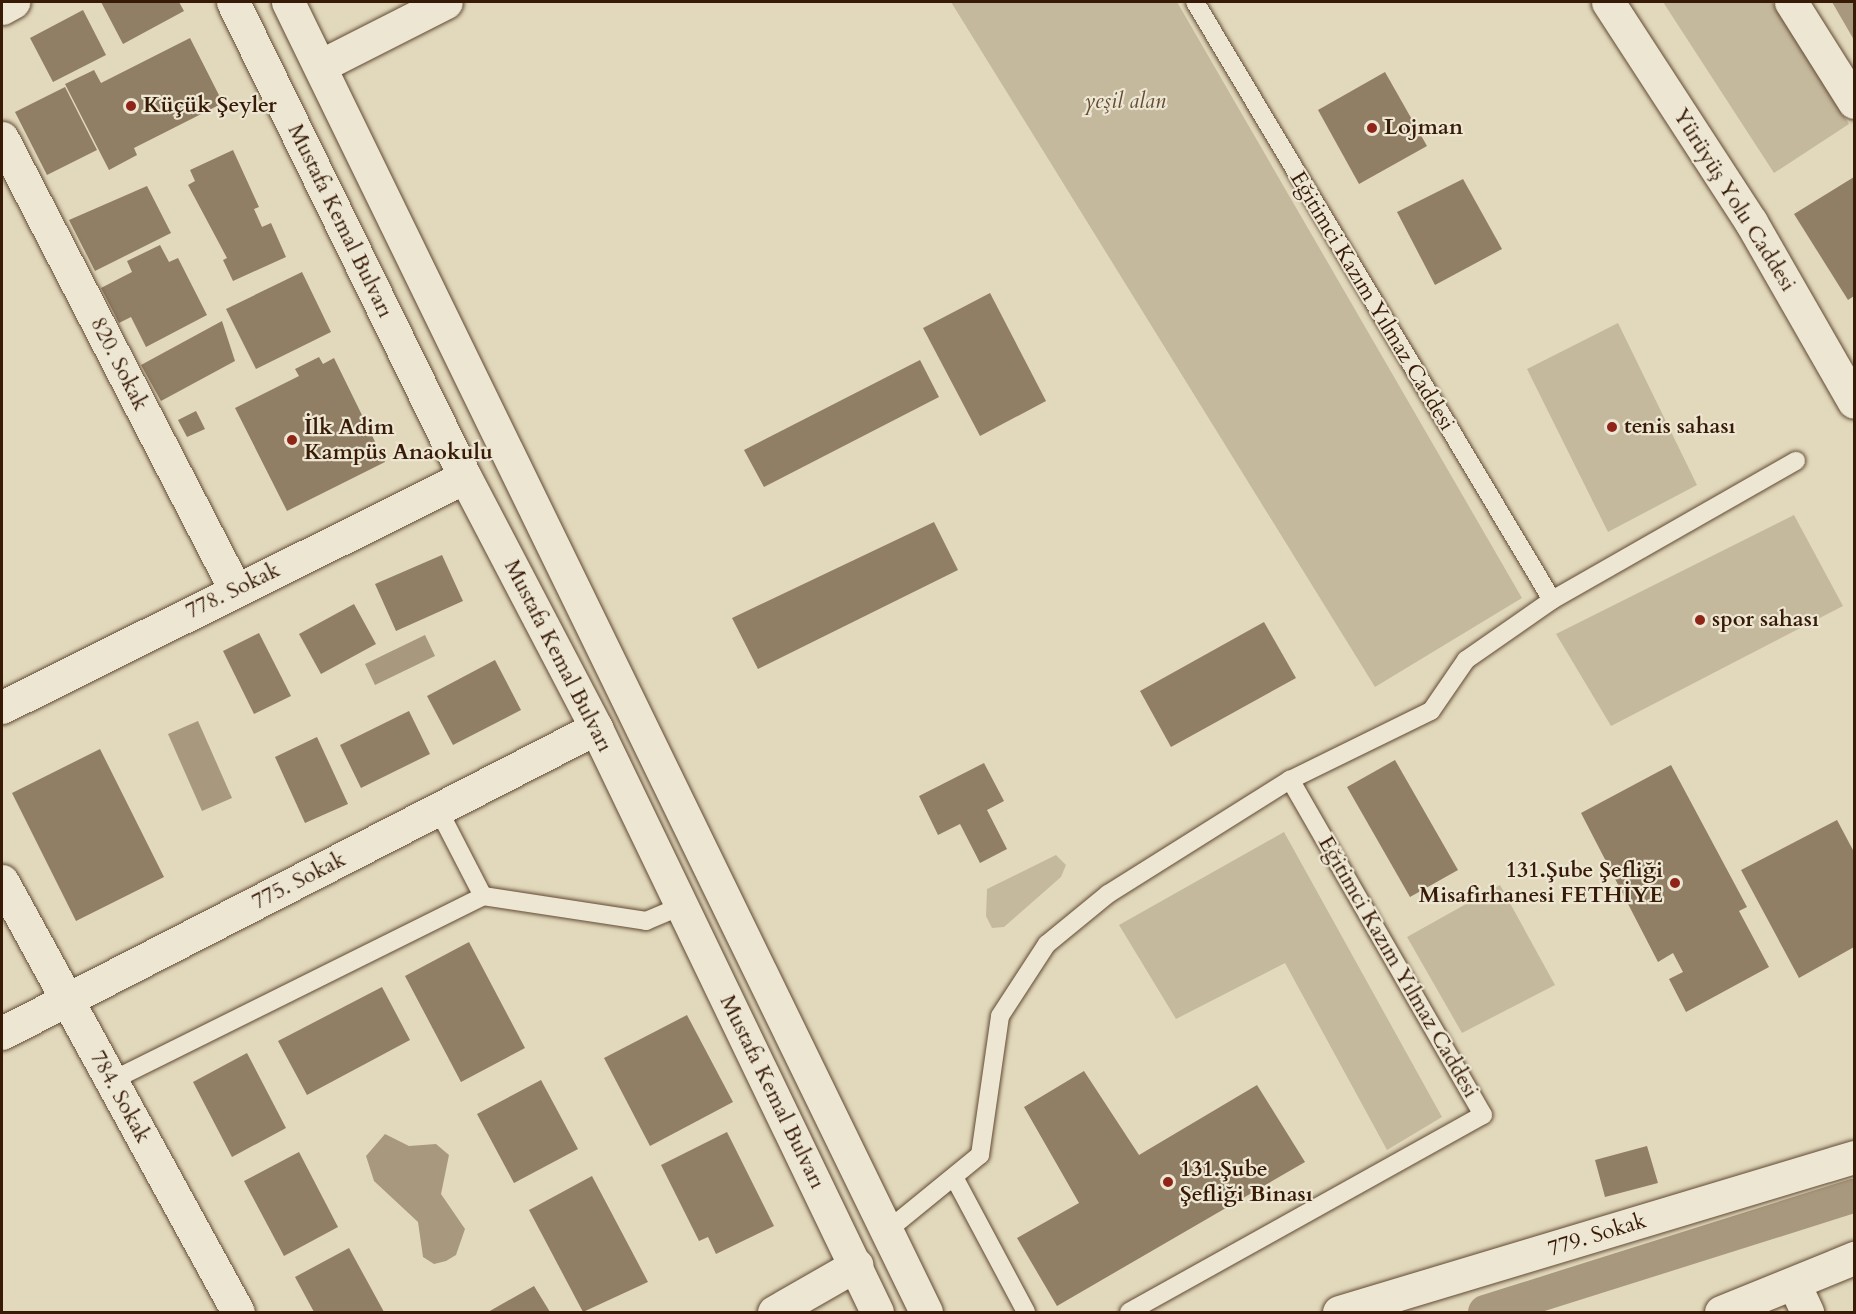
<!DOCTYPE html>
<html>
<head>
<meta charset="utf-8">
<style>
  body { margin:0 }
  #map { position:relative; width:1856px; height:1314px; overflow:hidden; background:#e2d9bc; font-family:Cardo,serif }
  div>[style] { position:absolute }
  .green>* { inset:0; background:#c5b99d }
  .water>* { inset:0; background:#a8987e }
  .canal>* { height:34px; margin:-17px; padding:0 17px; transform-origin:17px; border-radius:17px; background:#a8987e }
  .building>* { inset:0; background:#907e65 }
  .roads { filter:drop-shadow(0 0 2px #624a34) drop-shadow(0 0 2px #624a34) }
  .lane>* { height:18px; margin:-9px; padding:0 9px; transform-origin:9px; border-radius:9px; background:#ece6d3 }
  .street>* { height:33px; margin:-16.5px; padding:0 16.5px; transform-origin:16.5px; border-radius:16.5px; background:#ece6d3 }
  .secondary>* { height:33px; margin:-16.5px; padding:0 16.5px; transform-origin:16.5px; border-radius:16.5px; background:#ece6d3 }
  .dots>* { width:16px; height:16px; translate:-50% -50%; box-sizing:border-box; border:3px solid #ece6d3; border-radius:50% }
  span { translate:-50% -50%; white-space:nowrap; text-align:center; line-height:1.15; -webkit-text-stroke:4.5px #ece6d3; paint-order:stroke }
  .park-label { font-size:22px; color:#624a33; font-style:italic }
  .poi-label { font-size:22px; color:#381b06; font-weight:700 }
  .left { translate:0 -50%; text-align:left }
  .right { translate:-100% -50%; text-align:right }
  .street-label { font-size:22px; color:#381b06 }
  .frame { position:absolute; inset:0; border:3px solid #381b06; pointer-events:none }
</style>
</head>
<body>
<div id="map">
  <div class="green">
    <i style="clip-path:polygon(951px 2px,1177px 2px,1522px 598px,1375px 687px)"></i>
    <i style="clip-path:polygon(1663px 2px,1772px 2px,1849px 124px,1774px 173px)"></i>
    <i style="clip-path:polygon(1618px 323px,1697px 485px,1608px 532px,1527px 369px)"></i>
    <i style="clip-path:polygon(1794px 515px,1843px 606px,1611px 726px,1556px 634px)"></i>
    <i style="clip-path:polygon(1284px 832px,1442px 1117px,1387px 1150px,1285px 963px,1176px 1019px,1119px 925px)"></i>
    <i style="clip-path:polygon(1056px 855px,1066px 865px,1061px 877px,1004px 927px,992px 928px,986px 916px,987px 889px)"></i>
    <i style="clip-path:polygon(1500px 885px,1555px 985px,1462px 1033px,1407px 937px)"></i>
  </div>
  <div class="water">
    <i style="clip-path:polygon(1832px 2px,1854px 2px,1854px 40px)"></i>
    <i style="clip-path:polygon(425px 635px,435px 656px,375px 685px,365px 664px)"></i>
    <i style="clip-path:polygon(198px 721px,232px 798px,202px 811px,168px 734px)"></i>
    <i style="clip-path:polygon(385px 1134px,409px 1146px,436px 1144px,449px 1155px,441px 1194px,465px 1229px,456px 1255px,446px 1261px,434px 1264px,423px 1257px,418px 1222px,374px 1181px,366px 1156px)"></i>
  </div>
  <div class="canal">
    <i style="left:1485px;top:1312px;width:387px;rotate:-17.5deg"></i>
  </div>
  <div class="building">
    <i style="clip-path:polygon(101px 2px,179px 2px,184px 11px,123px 44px)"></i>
    <i style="clip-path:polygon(83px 10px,106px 55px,53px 82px,30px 38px)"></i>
    <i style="clip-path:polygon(190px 38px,223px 103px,134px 148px,137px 155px,109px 170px,65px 84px,94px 70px,101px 83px)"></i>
    <i style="clip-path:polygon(1385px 72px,1427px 146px,1359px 184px,1318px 110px)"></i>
    <i style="clip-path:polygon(65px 87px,97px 150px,47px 175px,15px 112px)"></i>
    <i style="clip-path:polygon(233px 150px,259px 207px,254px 209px,262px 227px,271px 223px,286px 257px,233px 281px,223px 260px,227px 258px,188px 185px,195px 181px,190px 170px)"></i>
    <i style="clip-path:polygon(1854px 177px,1854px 296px,1848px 300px,1794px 214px)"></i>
    <i style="clip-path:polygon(1463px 179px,1502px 249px,1435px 285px,1397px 212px)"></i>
    <i style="clip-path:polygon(147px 186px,171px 233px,95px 271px,69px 220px)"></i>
    <i style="clip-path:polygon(160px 245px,169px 262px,178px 258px,207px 315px,146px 347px,131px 317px,119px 323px,101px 288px,132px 272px,127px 261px)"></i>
    <i style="clip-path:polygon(302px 272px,331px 332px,256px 369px,226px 309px)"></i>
    <i style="clip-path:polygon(990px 293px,1046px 401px,980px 436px,923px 328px)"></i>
    <i style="clip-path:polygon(222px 321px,235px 361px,161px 401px,141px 365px)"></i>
    <i style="clip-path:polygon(319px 357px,323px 364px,334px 358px,385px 462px,287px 511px,235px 408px,299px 376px,295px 369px)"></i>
    <i style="clip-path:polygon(920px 360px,939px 397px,764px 487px,744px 450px)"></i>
    <i style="clip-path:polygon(196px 411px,205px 429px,187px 437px,178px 420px)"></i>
    <i style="clip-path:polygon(934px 522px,958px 570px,758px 669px,732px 618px)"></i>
    <i style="clip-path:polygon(442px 555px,463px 601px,396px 631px,375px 584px)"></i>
    <i style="clip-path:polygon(354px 604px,376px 644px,321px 674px,299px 634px)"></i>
    <i style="clip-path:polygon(1264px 622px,1296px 678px,1171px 747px,1140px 691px)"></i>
    <i style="clip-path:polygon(259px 633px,291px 696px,254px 714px,223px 651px)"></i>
    <i style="clip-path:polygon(495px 660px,521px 710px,453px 745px,427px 696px)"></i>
    <i style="clip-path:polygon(409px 711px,430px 754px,361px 788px,340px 745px)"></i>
    <i style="clip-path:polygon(317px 737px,348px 804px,305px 823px,275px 757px)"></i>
    <i style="clip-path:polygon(100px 749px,164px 877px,76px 921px,12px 793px)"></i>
    <i style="clip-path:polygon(1395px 760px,1458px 870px,1410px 897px,1347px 787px)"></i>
    <i style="clip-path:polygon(984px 763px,1004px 801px,987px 810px,1007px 849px,980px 863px,960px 824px,938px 835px,919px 796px)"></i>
    <i style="clip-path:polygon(1671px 765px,1747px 907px,1739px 911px,1769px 967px,1686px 1012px,1669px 979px,1683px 972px,1673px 953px,1658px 962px,1581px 813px)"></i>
    <i style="clip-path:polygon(1837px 820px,1854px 852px,1854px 947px,1799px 978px,1741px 870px)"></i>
    <i style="clip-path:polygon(469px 942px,525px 1048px,461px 1082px,405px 976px)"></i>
    <i style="clip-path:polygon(382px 987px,410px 1040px,307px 1095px,278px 1041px)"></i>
    <i style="clip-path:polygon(687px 1015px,733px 1102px,650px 1146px,604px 1058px)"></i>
    <i style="clip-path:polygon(247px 1053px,286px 1128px,232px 1157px,193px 1082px)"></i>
    <i style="clip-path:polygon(1084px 1071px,1139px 1155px,1257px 1085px,1305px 1162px,1057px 1306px,1017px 1238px,1079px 1203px,1024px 1107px)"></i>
    <i style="clip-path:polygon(541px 1080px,578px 1149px,514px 1183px,477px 1114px)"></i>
    <i style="clip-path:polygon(727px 1132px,774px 1226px,716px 1254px,708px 1237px,699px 1241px,661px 1165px)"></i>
    <i style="clip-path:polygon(1647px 1146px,1658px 1183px,1605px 1197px,1595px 1160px)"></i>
    <i style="clip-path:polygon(299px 1152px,338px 1227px,284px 1256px,244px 1181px)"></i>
    <i style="clip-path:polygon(592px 1176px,648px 1282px,583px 1312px,529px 1210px)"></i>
    <i style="clip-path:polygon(349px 1248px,384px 1312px,314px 1312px,295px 1277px)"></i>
    <i style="clip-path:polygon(534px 1286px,550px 1312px,488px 1312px)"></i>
  </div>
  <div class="roads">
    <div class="lane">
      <i style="left:1195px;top:2px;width:696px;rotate:59.16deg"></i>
      <i style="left:438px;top:809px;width:98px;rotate:62.7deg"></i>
      <i style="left:111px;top:1081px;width:415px;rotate:-26.4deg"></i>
      <i style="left:483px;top:896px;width:165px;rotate:8.7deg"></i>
      <i style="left:646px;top:921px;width:39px;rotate:-23deg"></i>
      <i style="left:954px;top:1177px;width:153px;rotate:61.9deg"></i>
      <i style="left:888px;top:1230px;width:119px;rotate:-39.2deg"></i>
      <i style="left:980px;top:1155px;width:140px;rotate:-81.8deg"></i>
      <i style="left:1000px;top:1016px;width:86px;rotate:-56.9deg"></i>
      <i style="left:1047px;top:944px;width:79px;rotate:-39.3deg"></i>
      <i style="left:1108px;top:894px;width:215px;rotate:-32.1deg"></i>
      <i style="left:1290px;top:780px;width:157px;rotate:-26.1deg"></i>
      <i style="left:1431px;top:711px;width:62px;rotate:-55.5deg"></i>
      <i style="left:1466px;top:660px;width:105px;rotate:-34.9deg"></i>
      <i style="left:1552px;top:600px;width:281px;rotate:-29.7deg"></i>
      <i style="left:1129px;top:1312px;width:405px;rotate:-29.1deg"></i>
      <i style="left:1483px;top:1115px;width:387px;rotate:-119.9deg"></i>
    </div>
    <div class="street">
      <i style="left:1791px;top:2px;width:118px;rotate:57.8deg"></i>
      <i style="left:2px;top:8px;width:13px;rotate:-29deg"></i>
      <i style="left:320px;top:66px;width:141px;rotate:-26.9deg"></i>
      <i style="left:2px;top:138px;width:508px;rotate:62.68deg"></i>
      <i style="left:2px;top:707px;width:517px;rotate:-26.42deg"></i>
      <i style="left:2px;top:881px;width:491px;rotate:61.3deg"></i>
      <i style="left:2px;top:1033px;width:668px;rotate:-27.18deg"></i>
      <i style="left:1795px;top:1286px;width:29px;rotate:65deg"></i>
      <i style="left:1339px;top:1312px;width:538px;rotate:-16.75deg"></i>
      <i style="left:1721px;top:1312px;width:144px;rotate:-22.1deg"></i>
    </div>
    <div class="secondary">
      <i style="left:233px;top:2px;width:529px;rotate:63.97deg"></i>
      <i style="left:465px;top:477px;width:283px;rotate:62.4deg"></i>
      <i style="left:596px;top:728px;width:648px;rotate:64.3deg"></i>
      <i style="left:288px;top:2px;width:1457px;rotate:64.03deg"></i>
      <i style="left:1608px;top:2px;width:262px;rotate:57deg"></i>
      <i style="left:1751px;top:222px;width:207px;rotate:60.2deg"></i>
      <i style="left:774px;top:1312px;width:95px;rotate:-29.8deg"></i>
    </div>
  </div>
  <div class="dots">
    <i style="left:131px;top:106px;background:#8f2418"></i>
    <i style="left:1372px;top:128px;background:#8f2418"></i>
    <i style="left:1612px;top:427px;background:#8f2418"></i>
    <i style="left:292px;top:440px;background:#8f2418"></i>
    <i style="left:1700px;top:620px;background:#8f2418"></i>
    <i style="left:1675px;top:883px;background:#8f2418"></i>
    <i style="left:1168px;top:1182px;background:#8f2418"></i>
  </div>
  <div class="park-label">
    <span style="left:1125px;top:102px">yeşil alan</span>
  </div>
  <div class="poi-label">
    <span class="left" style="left:143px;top:106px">Küçük Şeyler</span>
    <span class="left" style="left:1384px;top:128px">Lojman</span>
    <span class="left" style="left:304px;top:440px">İlk Adim<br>Kampüs Anaokulu</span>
    <span class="left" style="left:1624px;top:427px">tenis sahası</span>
    <span class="left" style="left:1712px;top:620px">spor sahası</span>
    <span class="right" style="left:1663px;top:883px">131.Şube Şefliği<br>Misafirhanesi FETHİYE</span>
    <span class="left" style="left:1180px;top:1182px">131.Şube<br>Şefliği Binası</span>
  </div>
  <div class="street-label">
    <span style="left:1734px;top:200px;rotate:58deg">Yürüyüş Yolu Caddesi</span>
    <span style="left:340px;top:221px;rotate:64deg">Mustafa Kemal Bulvarı</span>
    <span style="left:1372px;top:301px;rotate:59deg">Eğitimci Kazım Yılmaz Caddesi</span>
    <span style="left:119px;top:364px;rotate:63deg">820. Sokak</span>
    <span style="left:233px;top:591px;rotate:-26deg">778. Sokak</span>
    <span style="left:558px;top:656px;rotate:63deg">Mustafa Kemal Bulvarı</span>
    <span style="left:299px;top:881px;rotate:-27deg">775. Sokak</span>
    <span style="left:1398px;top:967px;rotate:60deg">Eğitimci Kazım Yılmaz Caddesi</span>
    <span style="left:772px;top:1092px;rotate:64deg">Mustafa Kemal Bulvarı</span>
    <span style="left:120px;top:1097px;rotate:61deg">784. Sokak</span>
    <span style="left:1597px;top:1235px;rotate:-17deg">779. Sokak</span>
  </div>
  <div class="frame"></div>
</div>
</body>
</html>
